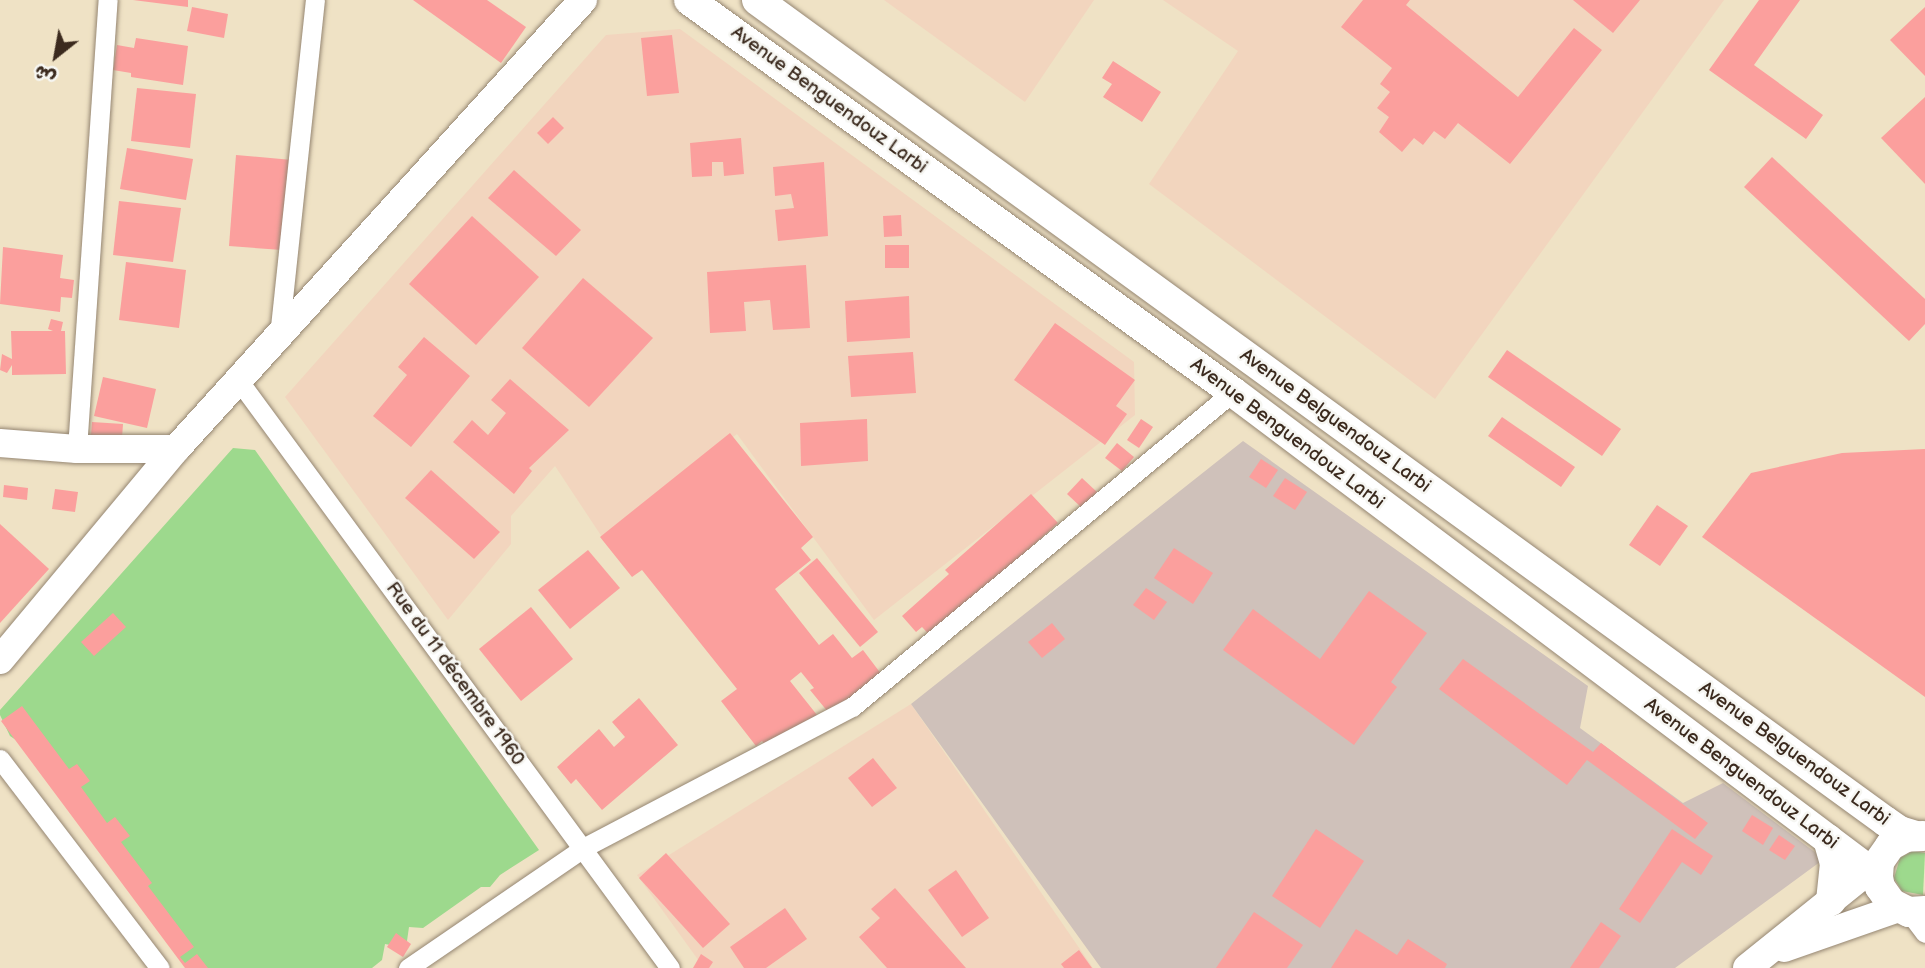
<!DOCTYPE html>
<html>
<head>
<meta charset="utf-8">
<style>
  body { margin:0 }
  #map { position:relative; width:1925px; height:968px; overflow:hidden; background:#efe2c5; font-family:"Balsamiq Sans","Playpen Sans Arabic",sans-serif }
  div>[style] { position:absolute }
  .built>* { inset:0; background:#f2d5be }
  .industrial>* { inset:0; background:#cfc1ba }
  .green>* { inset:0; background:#9dd98d }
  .building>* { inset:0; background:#fb9f9d }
  .roads { filter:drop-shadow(0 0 2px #958672) drop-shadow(0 0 2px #958672) }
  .street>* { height:19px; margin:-9.5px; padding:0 9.5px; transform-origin:9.5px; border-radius:9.5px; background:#fff }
  .secondary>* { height:28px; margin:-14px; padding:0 14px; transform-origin:14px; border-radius:14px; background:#fff }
  .primary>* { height:30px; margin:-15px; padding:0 15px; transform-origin:15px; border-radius:15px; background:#fff }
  span { translate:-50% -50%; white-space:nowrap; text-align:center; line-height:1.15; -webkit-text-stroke:5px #f6f6f2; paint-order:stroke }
  .street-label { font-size:19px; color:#3b2a1e }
  .north { position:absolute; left:21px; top:21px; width:70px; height:70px; -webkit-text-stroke:5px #f6f6f2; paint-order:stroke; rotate:211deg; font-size:19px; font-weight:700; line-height:28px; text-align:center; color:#3b2a1e }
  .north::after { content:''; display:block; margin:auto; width:24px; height:32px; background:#3b2a1e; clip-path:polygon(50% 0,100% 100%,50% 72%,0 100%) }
</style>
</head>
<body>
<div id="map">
  <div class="built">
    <i style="clip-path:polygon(884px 0,1094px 0,1025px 102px)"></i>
    <i style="clip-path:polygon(1163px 0,1724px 0,1435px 399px,1149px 184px,1238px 51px)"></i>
    <i style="clip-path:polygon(680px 29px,1134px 362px,1135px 415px,874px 620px,737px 434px,602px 537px,555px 466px,511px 516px,511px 544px,448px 620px,285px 397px,606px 35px)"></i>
    <i style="clip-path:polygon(911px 704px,1093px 968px,704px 968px,637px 875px)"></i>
  </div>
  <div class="industrial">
    <i style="clip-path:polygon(1243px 441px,1588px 686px,1580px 728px,1683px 803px,1723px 783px,1824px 859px,1675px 968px,1101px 968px,911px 704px)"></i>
  </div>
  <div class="green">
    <i style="clip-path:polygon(233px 448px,255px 450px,539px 850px,500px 875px,490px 887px,481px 887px,423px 928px,409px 927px,406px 948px,385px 944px,382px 960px,372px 968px,187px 968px,22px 744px,10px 736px,0 715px,0 710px)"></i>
    <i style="clip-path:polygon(1913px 851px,1925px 853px,1923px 895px,1902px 891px,1894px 878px,1900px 858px)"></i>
  </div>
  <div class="building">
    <i style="clip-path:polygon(133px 0,188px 0,188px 7px)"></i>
    <i style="clip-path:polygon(413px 0,487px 0,526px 27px,501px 63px)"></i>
    <i style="clip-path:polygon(1363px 0,1410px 0,1406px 5px,1518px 97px,1574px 28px,1602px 50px,1510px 164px,1458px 123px,1445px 139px,1434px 131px,1423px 145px,1414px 138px,1402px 152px,1379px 132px,1389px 117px,1377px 108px,1390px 92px,1380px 84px,1392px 68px,1341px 27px)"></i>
    <i style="clip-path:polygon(1573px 0,1640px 0,1613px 33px)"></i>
    <i style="clip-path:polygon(1759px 0,1800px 0,1754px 65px,1823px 115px,1806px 139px,1709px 70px)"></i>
    <i style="clip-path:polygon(192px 7px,228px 14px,224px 38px,187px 31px)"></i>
    <i style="clip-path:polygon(1925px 7px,1925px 76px,1890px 40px)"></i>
    <i style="clip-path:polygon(672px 35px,679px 93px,647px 96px,641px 38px)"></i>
    <i style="clip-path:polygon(136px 38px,188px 46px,183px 85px,131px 77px,131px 73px,113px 70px,117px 45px,134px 48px)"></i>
    <i style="clip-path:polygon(1113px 61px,1161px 92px,1142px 122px,1103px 97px,1112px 84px,1102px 78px)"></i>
    <i style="clip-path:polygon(137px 88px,196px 94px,190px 148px,131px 141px)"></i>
    <i style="clip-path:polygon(1925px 97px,1925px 184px,1881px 138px)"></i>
    <i style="clip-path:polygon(553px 117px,564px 128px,548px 144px,537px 133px)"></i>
    <i style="clip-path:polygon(741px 138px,744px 174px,724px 176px,723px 162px,712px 162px,712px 176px,692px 177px,690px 143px)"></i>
    <i style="clip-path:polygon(127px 148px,193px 159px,186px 200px,120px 189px)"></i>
    <i style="clip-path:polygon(236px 155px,292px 160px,282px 250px,229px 246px)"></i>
    <i style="clip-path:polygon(1772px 157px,1925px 299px,1925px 324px,1909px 341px,1744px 187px)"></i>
    <i style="clip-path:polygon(824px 162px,828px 236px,778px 241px,775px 210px,794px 208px,791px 194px,775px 196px,773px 167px)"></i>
    <i style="clip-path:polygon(514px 170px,581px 230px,556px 256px,488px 198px)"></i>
    <i style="clip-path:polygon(119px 201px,181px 208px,173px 262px,113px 255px)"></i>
    <i style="clip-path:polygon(901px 215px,902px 236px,884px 237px,883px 216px)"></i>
    <i style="clip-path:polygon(472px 216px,539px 277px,476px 345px,409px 284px)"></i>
    <i style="clip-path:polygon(885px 245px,909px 245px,909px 268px,885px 268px)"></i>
    <i style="clip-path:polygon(3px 247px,63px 255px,60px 278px,74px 280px,72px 298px,61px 297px,60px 312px,0 304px)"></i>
    <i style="clip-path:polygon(126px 262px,186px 270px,179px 328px,119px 320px)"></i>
    <i style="clip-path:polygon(806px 265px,810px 328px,773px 330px,770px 300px,744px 302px,746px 331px,710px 333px,707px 272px)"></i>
    <i style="clip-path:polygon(583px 278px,653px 338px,589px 407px,522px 348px)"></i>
    <i style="clip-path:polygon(909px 296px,910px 338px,847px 342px,845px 301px)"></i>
    <i style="clip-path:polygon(51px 319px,63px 322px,61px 331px,65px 331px,66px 374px,12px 375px,12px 365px,7px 373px,0 370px,2px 354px,12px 359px,11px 331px,53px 331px,48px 329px)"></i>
    <i style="clip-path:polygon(1055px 323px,1135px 380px,1116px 406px,1127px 414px,1105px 445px,1014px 380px)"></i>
    <i style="clip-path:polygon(424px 337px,470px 376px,411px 447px,373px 416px,407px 375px,398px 367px)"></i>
    <i style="clip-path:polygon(1507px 350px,1621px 429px,1602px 456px,1488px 377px)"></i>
    <i style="clip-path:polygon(913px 352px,916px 393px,851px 397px,848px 356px)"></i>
    <i style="clip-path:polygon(103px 377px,156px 389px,147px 428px,94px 416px)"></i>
    <i style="clip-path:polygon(510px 379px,569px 430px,529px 468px,532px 471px,514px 494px,453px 442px,472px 420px,488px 435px,506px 413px,491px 400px)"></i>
    <i style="clip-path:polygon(1502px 417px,1575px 467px,1561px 487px,1488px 436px)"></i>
    <i style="clip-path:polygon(867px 419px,868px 461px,801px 466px,800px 423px)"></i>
    <i style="clip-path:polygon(1141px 419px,1153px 427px,1139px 448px,1127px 440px)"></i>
    <i style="clip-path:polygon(92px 422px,123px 424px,122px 438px,91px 435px)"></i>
    <i style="clip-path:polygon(730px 433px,813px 537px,801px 548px,811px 560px,775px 589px,819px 645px,833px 634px,852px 658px,863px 650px,888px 683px,837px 723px,810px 690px,814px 688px,801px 672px,790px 681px,817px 715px,771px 752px,762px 741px,756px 746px,721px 701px,737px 689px,642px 570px,632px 577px,600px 537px)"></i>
    <i style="clip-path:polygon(1117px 443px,1134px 457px,1122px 471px,1105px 458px)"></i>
    <i style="clip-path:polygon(1925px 449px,1925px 697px,1702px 537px,1751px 473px,1842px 453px)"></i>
    <i style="clip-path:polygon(1261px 459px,1278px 470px,1266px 488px,1249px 477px)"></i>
    <i style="clip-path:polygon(431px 470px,500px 532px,474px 559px,405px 498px)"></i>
    <i style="clip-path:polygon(1082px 478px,1097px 492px,1082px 508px,1067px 494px)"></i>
    <i style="clip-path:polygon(1285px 478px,1307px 492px,1295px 510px,1273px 496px)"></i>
    <i style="clip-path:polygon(4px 485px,28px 488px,27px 500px,3px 497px)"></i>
    <i style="clip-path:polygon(55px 489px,78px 492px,75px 512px,52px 509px)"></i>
    <i style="clip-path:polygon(1031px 494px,1058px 523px,947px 622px,937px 643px,922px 627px,916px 632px,902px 616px,949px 574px,945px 570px)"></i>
    <i style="clip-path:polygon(1657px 505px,1688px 526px,1660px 566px,1629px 545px)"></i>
    <i style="clip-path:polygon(0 524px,49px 569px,0 623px)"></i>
    <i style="clip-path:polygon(1174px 548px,1213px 573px,1193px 604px,1154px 578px)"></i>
    <i style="clip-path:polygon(588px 550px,620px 588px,570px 629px,538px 590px)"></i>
    <i style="clip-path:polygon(817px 558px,878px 632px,860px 647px,799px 573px)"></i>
    <i style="clip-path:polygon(1146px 588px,1167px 602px,1154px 620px,1133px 605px)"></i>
    <i style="clip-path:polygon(1369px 591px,1427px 633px,1391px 682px,1397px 687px,1354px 745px,1223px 650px,1253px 609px,1320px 659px)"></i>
    <i style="clip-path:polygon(531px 607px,573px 659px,521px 701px,479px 649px)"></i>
    <i style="clip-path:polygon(113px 613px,126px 627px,94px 656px,81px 642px)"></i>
    <i style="clip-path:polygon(1052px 623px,1065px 639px,1042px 658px,1028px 642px)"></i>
    <i style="clip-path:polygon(1463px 659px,1593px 752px,1601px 743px,1708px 823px,1695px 839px,1587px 760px,1567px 785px,1439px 689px)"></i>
    <i style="clip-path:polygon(639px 698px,678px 745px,602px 810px,576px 779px,571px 784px,557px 767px,599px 729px,614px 747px,625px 737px,612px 722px)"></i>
    <i style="clip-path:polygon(22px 706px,69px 769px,77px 764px,90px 781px,81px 787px,107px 823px,115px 817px,130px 836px,121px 842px,152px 883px,148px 886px,194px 947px,180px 957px,185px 963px,197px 954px,208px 968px,185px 968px,1px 721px)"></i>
    <i style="clip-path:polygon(873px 758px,897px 788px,872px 807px,848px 778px)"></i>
    <i style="clip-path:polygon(1752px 815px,1773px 828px,1763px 845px,1742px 831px)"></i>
    <i style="clip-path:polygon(1316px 829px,1364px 861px,1320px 928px,1272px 896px)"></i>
    <i style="clip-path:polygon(1672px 829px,1713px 856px,1701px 875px,1682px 862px,1640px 923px,1619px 909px)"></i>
    <i style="clip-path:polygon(1779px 835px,1795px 846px,1785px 860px,1769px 850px)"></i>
    <i style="clip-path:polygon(666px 853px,730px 924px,703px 948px,639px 878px)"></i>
    <i style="clip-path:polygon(956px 870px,989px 918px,962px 937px,928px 890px)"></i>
    <i style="clip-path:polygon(895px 888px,966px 968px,887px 968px,859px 937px,880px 918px,871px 909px)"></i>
    <i style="clip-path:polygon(785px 908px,807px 939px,766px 968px,744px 968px,730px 947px)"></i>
    <i style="clip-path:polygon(1254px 912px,1303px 945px,1287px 968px,1216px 968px)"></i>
    <i style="clip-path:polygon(1601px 922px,1621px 936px,1599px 968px,1570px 968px)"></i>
    <i style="clip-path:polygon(1356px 929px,1397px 955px,1408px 939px,1447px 964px,1445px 968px,1331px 968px)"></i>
    <i style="clip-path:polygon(396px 933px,411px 944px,403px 957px,387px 947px)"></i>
    <i style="clip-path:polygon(1079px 950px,1092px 968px,1064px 968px,1061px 964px)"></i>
    <i style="clip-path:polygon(701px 954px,713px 962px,709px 968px,693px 968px)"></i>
  </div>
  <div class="roads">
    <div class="street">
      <i style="left:279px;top:336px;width:338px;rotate:-83.9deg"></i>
      <i style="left:239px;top:381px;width:728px;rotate:53.71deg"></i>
      <i style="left:77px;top:449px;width:450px;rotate:-86.1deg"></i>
      <i style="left:0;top:759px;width:263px;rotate:52.6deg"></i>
      <i style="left:1909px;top:912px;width:26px;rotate:53deg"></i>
      <i style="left:408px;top:968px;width:212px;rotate:-34.4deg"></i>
      <i style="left:583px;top:848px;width:304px;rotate:-27.7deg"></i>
      <i style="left:852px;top:707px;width:494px;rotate:-39.6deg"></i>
    </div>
    <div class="secondary">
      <i style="left:0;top:443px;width:77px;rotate:4.5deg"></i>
      <i style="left:77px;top:449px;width:99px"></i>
      <i style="left:0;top:660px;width:275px;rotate:-50.2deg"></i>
      <i style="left:176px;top:449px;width:606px;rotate:-47.81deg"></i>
      <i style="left:1784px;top:948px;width:122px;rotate:-19.2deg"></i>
      <i style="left:1747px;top:968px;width:169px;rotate:-38.8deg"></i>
    </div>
    <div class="primary">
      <i style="left:689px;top:0;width:671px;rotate:35.78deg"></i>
      <i style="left:1233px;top:392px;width:807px;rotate:36.94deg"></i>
      <i style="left:757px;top:0;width:1395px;rotate:36.05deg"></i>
      <i style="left:1885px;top:821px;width:18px;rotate:34deg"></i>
      <i style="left:1900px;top:831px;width:17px;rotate:17deg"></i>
      <i style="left:1923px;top:836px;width:17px;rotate:177deg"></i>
      <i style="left:1906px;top:837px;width:18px;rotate:151deg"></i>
      <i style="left:1890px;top:846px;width:19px;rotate:125deg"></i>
      <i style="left:1879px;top:862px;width:15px;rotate:94deg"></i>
      <i style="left:1878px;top:877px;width:10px;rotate:79deg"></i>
      <i style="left:1880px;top:887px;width:19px;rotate:55deg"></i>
      <i style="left:1891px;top:903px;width:20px;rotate:27deg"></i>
      <i style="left:1909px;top:912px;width:16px;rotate:-4deg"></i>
      <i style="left:1828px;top:839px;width:25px;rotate:74deg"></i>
      <i style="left:1835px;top:863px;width:38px;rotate:96deg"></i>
    </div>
  </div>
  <div class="street-label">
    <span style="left:829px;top:100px;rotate:36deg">Avenue Benguendouz Larbi</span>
    <span style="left:1335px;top:421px;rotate:36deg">Avenue Belguendouz Larbi</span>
    <span style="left:1287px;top:434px;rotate:37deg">Avenue Benguendouz Larbi</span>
    <span style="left:455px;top:674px;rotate:54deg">Rue du 11 décembre 1960</span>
    <span style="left:1794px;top:754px;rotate:36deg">Avenue Belguendouz Larbi</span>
    <span style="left:1741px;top:774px;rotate:37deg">Avenue Benguendouz Larbi</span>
  </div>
  <div class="north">ش</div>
</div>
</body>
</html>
